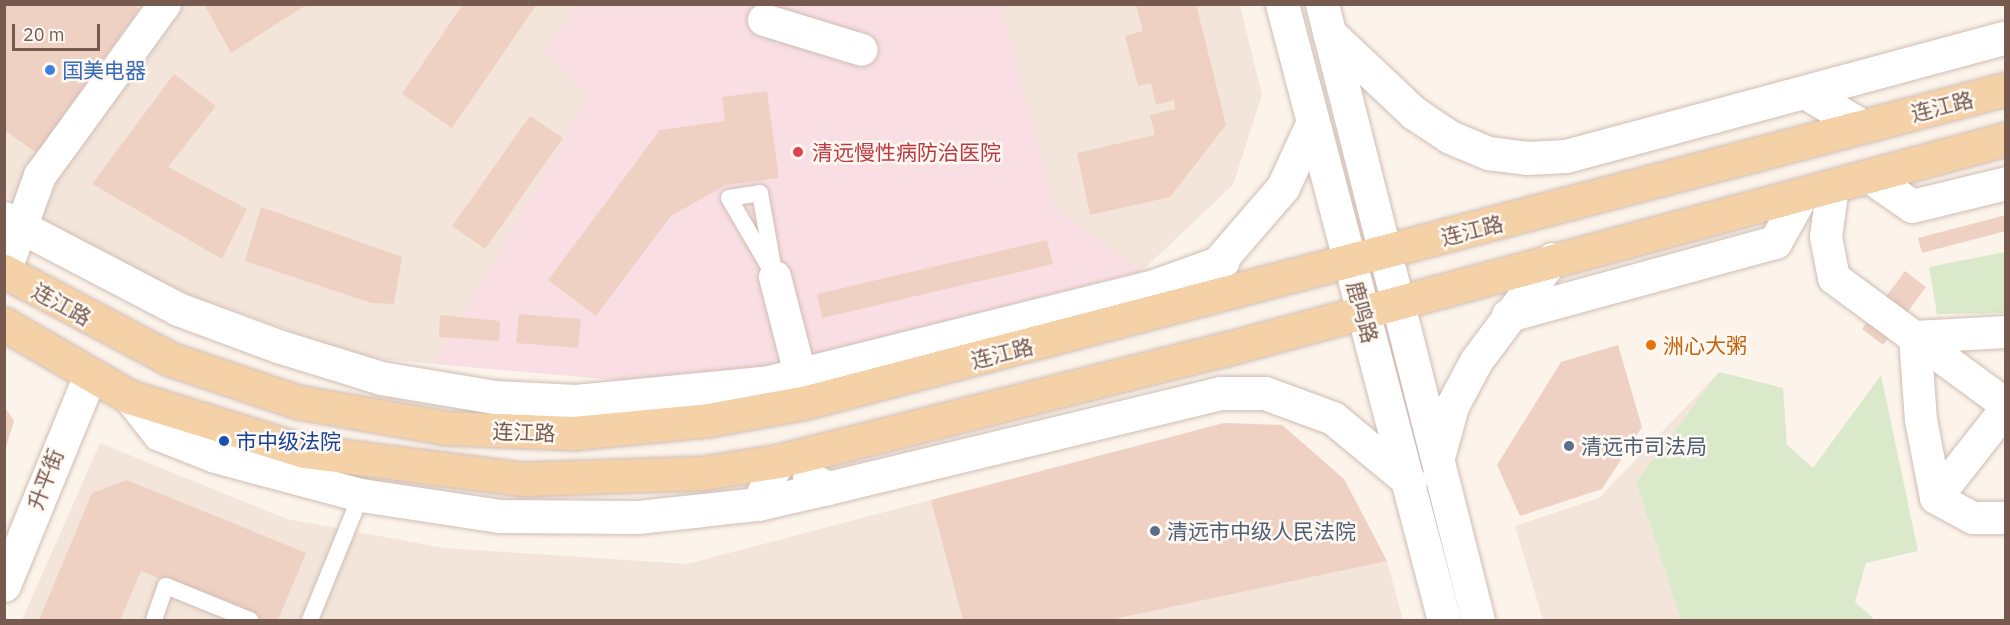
<!DOCTYPE html>
<html>
<head>
<meta charset="utf-8">
<style>
  body { margin:0 }
  #map { position:relative; width:2010px; height:625px; overflow:hidden; background:#fcf4eb; font-family:"IBM Plex Sans","Noto Sans SC",sans-serif }
  div>[style] { position:absolute }
  .residential>* { inset:0; background:#f3e5da }
  .medical>* { inset:0; background:#f9dfe4 }
  .green>* { inset:0; background:#d9e9ca }
  .building>* { inset:0; background:#efd1c4 }
  .roads { filter:drop-shadow(0 0 2px #d0bdb3) drop-shadow(0 0 2px #d0bdb3) }
  .lane>* { height:16px; margin:-8px; padding:0 8px; transform-origin:8px; border-radius:8px; background:#fff }
  .street>* { height:32px; margin:-16px; padding:0 16px; transform-origin:16px; border-radius:16px; background:#fff }
  .secondary>* { height:33px; margin:-16.5px; padding:0 16.5px; transform-origin:16.5px; border-radius:16.5px; background:#fff }
  .primary>* { height:33px; margin:-16.5px; padding:0 16.5px; transform-origin:16.5px; border-radius:16.5px; background:#f5d1a8 }
  .dots>* { width:16px; height:16px; translate:-50% -50%; box-sizing:border-box; border:3px solid #fef8f2; border-radius:50% }
  span { translate:-50% -50%; white-space:nowrap; text-align:center; line-height:1.15; -webkit-text-stroke:5px #fef8f2; paint-order:stroke }
  .shop-label { font-size:21px; color:#366cbe }
  .left { translate:0 -50%; text-align:left }
  .street-label { font-size:21px; color:#76594f }
  .health-label { font-size:21px; color:#be3a42 }
  .food-label { font-size:21px; color:#c56008 }
  .transit-label { font-size:21px; color:#164399 }
  .service-label { font-size:21px; color:#4e5e75 }
  .frame { position:absolute; inset:0; border:6px solid #76594f; pointer-events:none }
  .scale { position:absolute; left:12px; top:24px; width:88px; height:27px; box-sizing:border-box; border:3px solid #76594f; border-top:0; padding-left:8px; font-size:18px; line-height:21px; white-space:nowrap; color:#76594f; -webkit-text-stroke:4px #fef8f2; paint-order:stroke }
</style>
</head>
<body>
<div id="map">
  <div class="residential">
    <i style="clip-path:polygon(4px 5px,1240px 5px,1262px 95px,1233px 185px,1142px 271px,688px 386px,366px 358px,114px 268px,5px 195px)"></i>
    <i style="clip-path:polygon(1719px 372px,1636px 482px,1681px 620px,1543px 620px,1515px 526px,1599px 498px)"></i>
    <i style="clip-path:polygon(1224px 423px,1282px 425px,1344px 479px,1387px 561px,1403px 620px,22px 620px,100px 443px,287px 519px,444px 548px,687px 564px)"></i>
  </div>
  <div class="medical">
    <i style="clip-path:polygon(579px 5px,1001px 5px,1055px 208px,1142px 271px,688px 386px,434px 364px,588px 97px,544px 50px)"></i>
  </div>
  <div class="green">
    <i style="clip-path:polygon(2005px 252px,2005px 313px,1937px 314px,1929px 267px)"></i>
    <i style="clip-path:polygon(1719px 372px,1783px 388px,1787px 445px,1813px 468px,1881px 375px,1918px 551px,1866px 563px,1855px 602px,1875px 620px,1681px 620px,1636px 482px)"></i>
  </div>
  <div class="building">
    <i style="clip-path:polygon(4px 4px,132px 4px,139px 9px,37px 153px,4px 130px)"></i>
    <i style="clip-path:polygon(204px 4px,308px 4px,231px 53px)"></i>
    <i style="clip-path:polygon(463px 4px,537px 4px,452px 128px,402px 94px)"></i>
    <i style="clip-path:polygon(1136px 4px,1196px 4px,1226px 125px,1170px 197px,1090px 215px,1077px 153px,1155px 135px,1150px 115px,1175px 109px,1174px 100px,1156px 105px,1151px 83px,1138px 86px,1125px 36px,1143px 31px)"></i>
    <i style="clip-path:polygon(174px 74px,216px 106px,168px 167px,247px 209px,222px 259px,92px 184px)"></i>
    <i style="clip-path:polygon(767px 91px,779px 178px,726px 185px,671px 216px,596px 316px,548px 280px,660px 130px,725px 121px,722px 97px)"></i>
    <i style="clip-path:polygon(530px 116px,563px 138px,485px 249px,452px 226px)"></i>
    <i style="clip-path:polygon(261px 207px,402px 257px,394px 304px,371px 303px,245px 261px)"></i>
    <i style="clip-path:polygon(2006px 215px,2006px 231px,1922px 253px,1918px 238px)"></i>
    <i style="clip-path:polygon(1047px 240px,1053px 264px,822px 318px,817px 294px)"></i>
    <i style="clip-path:polygon(1905px 271px,1926px 287px,1883px 345px,1862px 329px)"></i>
    <i style="clip-path:polygon(519px 314px,581px 319px,578px 348px,516px 343px)"></i>
    <i style="clip-path:polygon(440px 315px,500px 321px,499px 341px,439px 337px)"></i>
    <i style="clip-path:polygon(1618px 345px,1642px 427px,1602px 489px,1520px 516px,1497px 465px,1561px 362px)"></i>
    <i style="clip-path:polygon(4px 406px,14px 421px,4px 454px)"></i>
    <i style="clip-path:polygon(1224px 423px,1282px 425px,1344px 479px,1387px 561px,1109px 620px,963px 620px,931px 500px)"></i>
    <i style="clip-path:polygon(127px 480px,306px 553px,278px 620px,261px 620px,141px 571px,120px 620px,39px 620px,92px 493px)"></i>
  </div>
  <div class="roads">
    <div class="lane">
      <i style="left:760px;top:193px;width:85px;rotate:79.9deg"></i>
      <i style="left:775px;top:277px;width:91px;rotate:-120.2deg"></i>
      <i style="left:729px;top:198px;width:31px;rotate:-9deg"></i>
      <i style="left:154px;top:620px;width:36px;rotate:-71deg"></i>
      <i style="left:166px;top:586px;width:91px;rotate:22deg"></i>
      <i style="left:310px;top:620px;width:135px;rotate:-67.8deg"></i>
    </div>
    <div class="street">
      <i style="left:764px;top:20px;width:102px;rotate:17deg"></i>
      <i style="left:1833px;top:186px;width:51px;rotate:97.8deg"></i>
      <i style="left:1826px;top:237px;width:42px;rotate:79deg"></i>
      <i style="left:1834px;top:278px;width:214px;rotate:36.4deg"></i>
      <i style="left:5px;top:272px;width:102px;rotate:-70deg"></i>
      <i style="left:40px;top:176px;width:213px;rotate:-54deg"></i>
      <i style="left:775px;top:277px;width:128px;rotate:75.5deg"></i>
      <i style="left:2006px;top:332px;width:91px;rotate:176.9deg"></i>
      <i style="left:1915px;top:337px;width:83px;rotate:85.9deg"></i>
      <i style="left:1921px;top:420px;width:79px;rotate:79.1deg"></i>
      <i style="left:1936px;top:498px;width:42px;rotate:28.4deg"></i>
      <i style="left:1973px;top:518px;width:33px"></i>
      <i style="left:1936px;top:498px;width:113px;rotate:-51.8deg"></i>
      <i style="left:758px;top:504px;width:48px;rotate:-64deg"></i>
    </div>
    <div class="secondary">
      <i style="left:1282px;top:4px;width:637px;rotate:75.27deg"></i>
      <i style="left:1322px;top:4px;width:635px;rotate:75.79deg"></i>
      <i style="left:1329px;top:33px;width:117px;rotate:43.3deg"></i>
      <i style="left:1414px;top:113px;width:43px;rotate:33.7deg"></i>
      <i style="left:1450px;top:137px;width:41px;rotate:22.8deg"></i>
      <i style="left:1488px;top:153px;width:39px;rotate:7deg"></i>
      <i style="left:1527px;top:158px;width:39px;rotate:-3deg"></i>
      <i style="left:1566px;top:156px;width:456px;rotate:-15.1deg"></i>
      <i style="left:1805px;top:92px;width:66px;rotate:30.8deg"></i>
      <i style="left:1869px;top:176px;width:52px;rotate:34.9deg"></i>
      <i style="left:1912px;top:206px;width:97px;rotate:-13.7deg"></i>
      <i style="left:4px;top:218px;width:196px;rotate:27.6deg"></i>
      <i style="left:178px;top:309px;width:110px;rotate:20.3deg"></i>
      <i style="left:281px;top:347px;width:105px;rotate:17.2deg"></i>
      <i style="left:381px;top:378px;width:116px;rotate:9.5deg"></i>
      <i style="left:495px;top:397px;width:81px;rotate:2.8deg"></i>
      <i style="left:576px;top:401px;width:194px;rotate:-5.6deg"></i>
      <i style="left:769px;top:382px;width:397px;rotate:-14deg"></i>
      <i style="left:1154px;top:286px;width:73px;rotate:-19.9deg"></i>
      <i style="left:1208px;top:274px;width:115px;rotate:-49.2deg"></i>
      <i style="left:1283px;top:187px;width:69px;rotate:-65.3deg"></i>
      <i style="left:1508px;top:315px;width:277px;rotate:-15.3deg"></i>
      <i style="left:1775px;top:242px;width:55px;rotate:-60.6deg"></i>
      <i style="left:130px;top:397px;width:47px;rotate:51.9deg"></i>
      <i style="left:159px;top:434px;width:60px;rotate:21.4deg"></i>
      <i style="left:215px;top:456px;width:151px;rotate:15deg"></i>
      <i style="left:361px;top:495px;width:141px;rotate:8.6deg"></i>
      <i style="left:500px;top:516px;width:138px;rotate:0.4deg"></i>
      <i style="left:638px;top:517px;width:121px;rotate:-6.2deg"></i>
      <i style="left:758px;top:504px;width:72px;rotate:-12.9deg"></i>
      <i style="left:1438px;top:457px;width:53px;rotate:-74.6deg"></i>
      <i style="left:1452px;top:406px;width:51px;rotate:-61.9deg"></i>
      <i style="left:1476px;top:361px;width:127px;rotate:-53.3deg"></i>
      <i style="left:809px;top:478px;width:21px;rotate:28deg"></i>
      <i style="left:828px;top:488px;width:403px;rotate:-13.6deg"></i>
      <i style="left:1220px;top:393px;width:45px"></i>
      <i style="left:1265px;top:393px;width:72px;rotate:20.2deg"></i>
      <i style="left:1333px;top:418px;width:100px;rotate:39.7deg"></i>
      <i style="left:4px;top:585px;width:227px;rotate:-67.7deg"></i>
    </div>
    <div class="primary">
      <i style="left:4px;top:271px;width:188px;rotate:27.9deg"></i>
      <i style="left:170px;top:359px;width:135px;rotate:18.6deg"></i>
      <i style="left:298px;top:402px;width:149px;rotate:10deg"></i>
      <i style="left:445px;top:428px;width:129px;rotate:2.2deg"></i>
      <i style="left:574px;top:433px;width:135px;rotate:-5.5deg"></i>
      <i style="left:708px;top:420px;width:101px;rotate:-10.3deg"></i>
      <i style="left:807px;top:402px;width:1239px;rotate:-14.63deg"></i>
      <i style="left:4px;top:324px;width:146px;rotate:30.1deg"></i>
      <i style="left:130px;top:397px;width:182px;rotate:17.2deg"></i>
      <i style="left:304px;top:451px;width:221px;rotate:7.3deg"></i>
      <i style="left:523px;top:479px;width:179px;rotate:-1.9deg"></i>
      <i style="left:702px;top:473px;width:78px;rotate:-8.9deg"></i>
      <i style="left:779px;top:461px;width:461px;rotate:-14.1deg"></i>
      <i style="left:1226px;top:349px;width:808px;rotate:-15.07deg"></i>
    </div>
  </div>
  <div class="dots">
    <i style="left:50px;top:70px;background:#3f7fe0"></i>
    <i style="left:798px;top:152px;background:#e0444e"></i>
    <i style="left:1651px;top:345px;background:#e8710a"></i>
    <i style="left:224px;top:441px;background:#1a4fb4"></i>
    <i style="left:1569px;top:446px;background:#5c6f8a"></i>
    <i style="left:1155px;top:531px;background:#5c6f8a"></i>
  </div>
  <div class="shop-label">
    <span class="left" style="left:62px;top:70px">国美电器</span>
  </div>
  <div class="street-label">
    <span style="left:1942px;top:106px;rotate:-14deg">连江路</span>
    <span style="left:1472px;top:230px;rotate:-14deg">连江路</span>
    <span style="left:62px;top:304px;rotate:29deg">连江路</span>
    <span style="left:1363px;top:312px;rotate:75deg">鹿鸣路</span>
    <span style="left:1002px;top:353px;rotate:-14deg">连江路</span>
    <span style="left:524px;top:432px;rotate:2deg">连江路</span>
    <span style="left:45px;top:479px;rotate:-69deg">升平街</span>
  </div>
  <div class="health-label">
    <span class="left" style="left:812px;top:152px">清远慢性病防治医院</span>
  </div>
  <div class="food-label">
    <span class="left" style="left:1663px;top:345px">洲心大粥</span>
  </div>
  <div class="transit-label">
    <span class="left" style="left:236px;top:441px">市中级法院</span>
  </div>
  <div class="service-label">
    <span class="left" style="left:1581px;top:446px">清远市司法局</span>
    <span class="left" style="left:1167px;top:531px">清远市中级人民法院</span>
  </div>
  <div class="frame"></div>
  <div class="scale">20 m</div>
</div>
</body>
</html>
